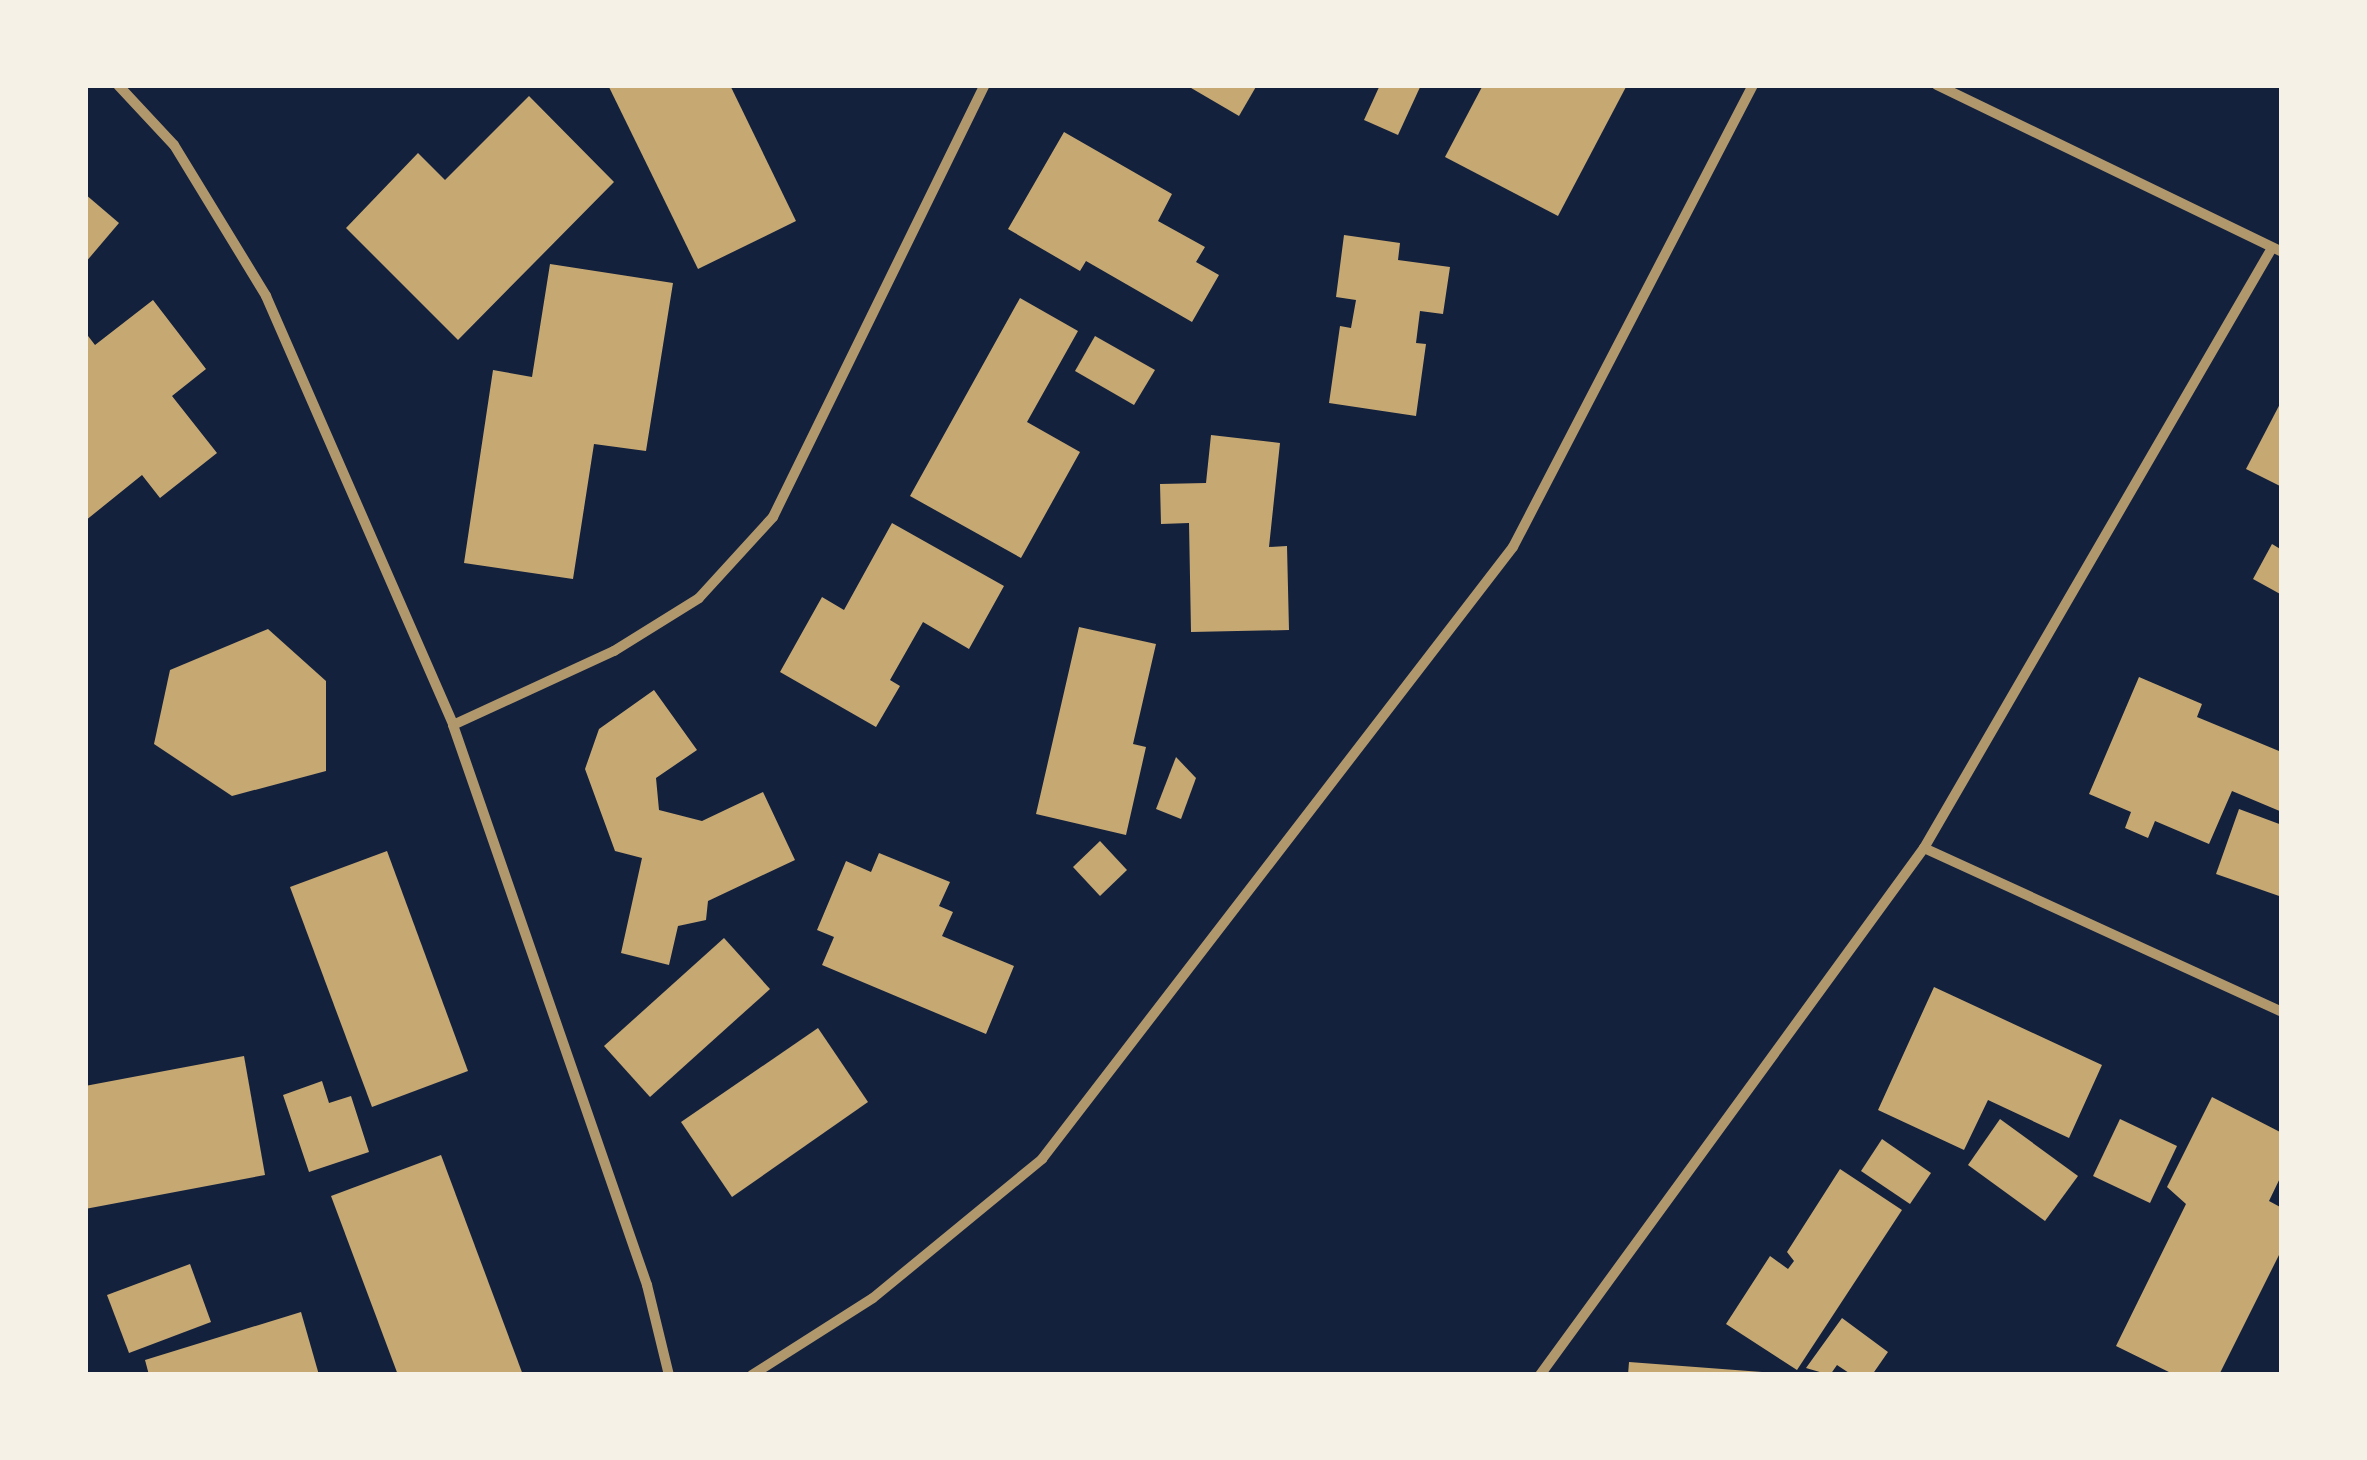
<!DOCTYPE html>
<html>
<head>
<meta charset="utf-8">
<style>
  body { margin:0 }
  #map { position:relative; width:2367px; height:1460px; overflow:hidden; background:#14213d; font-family:Karla,sans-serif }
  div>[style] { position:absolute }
  .building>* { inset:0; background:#c6a872 }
  .minor>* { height:10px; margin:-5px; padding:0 5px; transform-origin:5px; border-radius:5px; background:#b1986c }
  span { translate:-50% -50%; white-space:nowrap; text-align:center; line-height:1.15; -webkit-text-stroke:8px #f6f1e7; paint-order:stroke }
  .frame { position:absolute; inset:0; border:88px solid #f6f1e7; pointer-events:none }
</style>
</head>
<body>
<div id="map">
  <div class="building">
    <i style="clip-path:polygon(608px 85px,730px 85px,796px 221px,698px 269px)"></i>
    <i style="clip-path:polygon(1186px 85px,1257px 85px,1239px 116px)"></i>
    <i style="clip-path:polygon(1380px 85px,1421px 85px,1398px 135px,1364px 120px)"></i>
    <i style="clip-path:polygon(1483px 85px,1627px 85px,1558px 216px,1445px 157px)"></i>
    <i style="clip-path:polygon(529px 96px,614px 182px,458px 340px,346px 228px,418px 153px,445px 180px)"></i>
    <i style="clip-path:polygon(1064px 132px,1172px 194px,1158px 221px,1205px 247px,1196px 262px,1219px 275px,1192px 322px,1086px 261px,1080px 271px,1008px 229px)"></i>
    <i style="clip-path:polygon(85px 194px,119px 223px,85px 263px)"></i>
    <i style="clip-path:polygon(1344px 235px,1400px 243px,1398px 260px,1450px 267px,1443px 314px,1420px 311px,1416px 343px,1426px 344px,1416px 416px,1329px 403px,1340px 326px,1351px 328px,1356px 300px,1336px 297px)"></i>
    <i style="clip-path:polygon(550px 264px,673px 283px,646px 451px,594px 444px,573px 579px,464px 563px,493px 370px,532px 377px)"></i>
    <i style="clip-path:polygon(1020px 298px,1078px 331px,1027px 422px,1080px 452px,1021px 558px,910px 496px)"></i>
    <i style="clip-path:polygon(153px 300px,206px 369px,172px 396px,217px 453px,160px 498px,142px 475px,85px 521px,85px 332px,95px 345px)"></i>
    <i style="clip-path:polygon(1095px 336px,1155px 370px,1134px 405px,1075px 371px)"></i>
    <i style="clip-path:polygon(2282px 400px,2282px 487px,2246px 469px)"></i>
    <i style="clip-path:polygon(1211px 435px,1280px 443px,1269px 547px,1287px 546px,1289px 630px,1191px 632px,1189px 523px,1161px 524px,1160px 484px,1206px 483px)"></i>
    <i style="clip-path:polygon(892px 523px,1004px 586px,969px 649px,923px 622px,890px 680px,900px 686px,876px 727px,780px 672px,822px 597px,844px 610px)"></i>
    <i style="clip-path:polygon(2272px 544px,2282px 550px,2282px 595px,2253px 579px)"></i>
    <i style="clip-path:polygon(1079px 627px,1156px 644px,1133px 744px,1146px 747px,1126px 835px,1036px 814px)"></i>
    <i style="clip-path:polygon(268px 629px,326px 681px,326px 771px,232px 796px,154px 744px,170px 670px)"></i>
    <i style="clip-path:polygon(2139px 677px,2202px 704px,2197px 717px,2279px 751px,2282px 744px,2282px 812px,2232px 791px,2209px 844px,2155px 821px,2148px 838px,2125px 828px,2131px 812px,2089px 794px)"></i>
    <i style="clip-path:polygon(654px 690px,697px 750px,656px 778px,659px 810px,702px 821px,763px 792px,795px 860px,708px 901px,706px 920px,678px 926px,669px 965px,621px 953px,642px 858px,615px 851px,585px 769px,599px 729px)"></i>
    <i style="clip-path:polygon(1176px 757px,1196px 778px,1181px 819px,1156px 809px)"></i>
    <i style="clip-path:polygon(2239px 809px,2282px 825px,2282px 897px,2216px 874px)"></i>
    <i style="clip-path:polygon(1100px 841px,1127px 870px,1100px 896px,1073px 867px)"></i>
    <i style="clip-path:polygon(387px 851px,468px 1071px,372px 1107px,290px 887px)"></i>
    <i style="clip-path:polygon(879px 853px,950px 882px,939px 906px,953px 912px,942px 936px,1014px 966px,986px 1034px,822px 965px,834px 937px,817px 930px,846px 861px,871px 872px)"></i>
    <i style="clip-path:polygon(724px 938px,770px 989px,650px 1097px,604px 1046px)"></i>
    <i style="clip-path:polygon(1934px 987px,2102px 1065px,2069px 1138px,1988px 1100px,1964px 1150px,1878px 1110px)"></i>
    <i style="clip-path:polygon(818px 1028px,868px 1102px,732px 1197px,681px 1122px)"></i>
    <i style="clip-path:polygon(244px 1056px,265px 1175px,85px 1209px,85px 1086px)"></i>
    <i style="clip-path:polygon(322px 1081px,329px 1103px,351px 1096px,369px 1152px,309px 1172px,283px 1095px)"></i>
    <i style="clip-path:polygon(2212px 1097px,2282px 1133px,2282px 1174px,2269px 1201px,2282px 1208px,2282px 1249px,2219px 1375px,2175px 1375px,2116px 1346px,2186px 1204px,2167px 1187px)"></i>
    <i style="clip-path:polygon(2000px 1119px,2078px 1176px,2045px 1221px,1968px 1165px)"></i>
    <i style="clip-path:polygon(2120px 1119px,2177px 1146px,2150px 1203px,2093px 1176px)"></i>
    <i style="clip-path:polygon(1882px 1139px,1931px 1173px,1910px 1204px,1861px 1171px)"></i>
    <i style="clip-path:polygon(441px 1155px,523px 1375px,398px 1375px,331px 1196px)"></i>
    <i style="clip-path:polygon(1840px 1169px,1902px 1210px,1797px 1370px,1726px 1324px,1770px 1256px,1788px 1269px,1794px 1261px,1787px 1252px)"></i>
    <i style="clip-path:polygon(190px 1264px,211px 1322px,129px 1353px,107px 1295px)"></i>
    <i style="clip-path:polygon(301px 1312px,319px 1375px,149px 1375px,145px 1360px)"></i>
    <i style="clip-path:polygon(1842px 1318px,1888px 1352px,1872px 1375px,1852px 1375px,1837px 1365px,1830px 1375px,1806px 1368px)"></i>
    <i style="clip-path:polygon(1629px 1362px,1762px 1372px,1762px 1375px,1628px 1375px)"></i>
  </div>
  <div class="minor">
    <i style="left:118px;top:85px;width:82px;rotate:47deg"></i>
    <i style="left:174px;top:145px;width:177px;rotate:58.6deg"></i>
    <i style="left:266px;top:296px;width:468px;rotate:66.4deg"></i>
    <i style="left:453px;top:725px;width:593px;rotate:70.89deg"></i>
    <i style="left:647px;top:1285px;width:93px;rotate:76.3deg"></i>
    <i style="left:1937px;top:85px;width:383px;rotate:25.8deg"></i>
    <i style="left:453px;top:725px;width:177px;rotate:-24.7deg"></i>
    <i style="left:614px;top:651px;width:100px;rotate:-31.9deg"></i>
    <i style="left:699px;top:598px;width:110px;rotate:-47.6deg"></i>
    <i style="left:773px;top:517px;width:481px;rotate:-63.9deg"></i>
    <i style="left:1924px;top:848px;width:394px;rotate:24.6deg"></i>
    <i style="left:752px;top:1375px;width:143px;rotate:-32.5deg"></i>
    <i style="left:873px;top:1298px;width:219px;rotate:-39.4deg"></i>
    <i style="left:1042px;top:1159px;width:772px;rotate:-52.42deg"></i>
    <i style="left:1513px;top:547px;width:521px;rotate:-62.55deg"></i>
    <i style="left:1540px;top:1375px;width:652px;rotate:-53.92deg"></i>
    <i style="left:1924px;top:848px;width:694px;rotate:-59.89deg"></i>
  </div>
  <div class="frame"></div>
</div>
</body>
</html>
